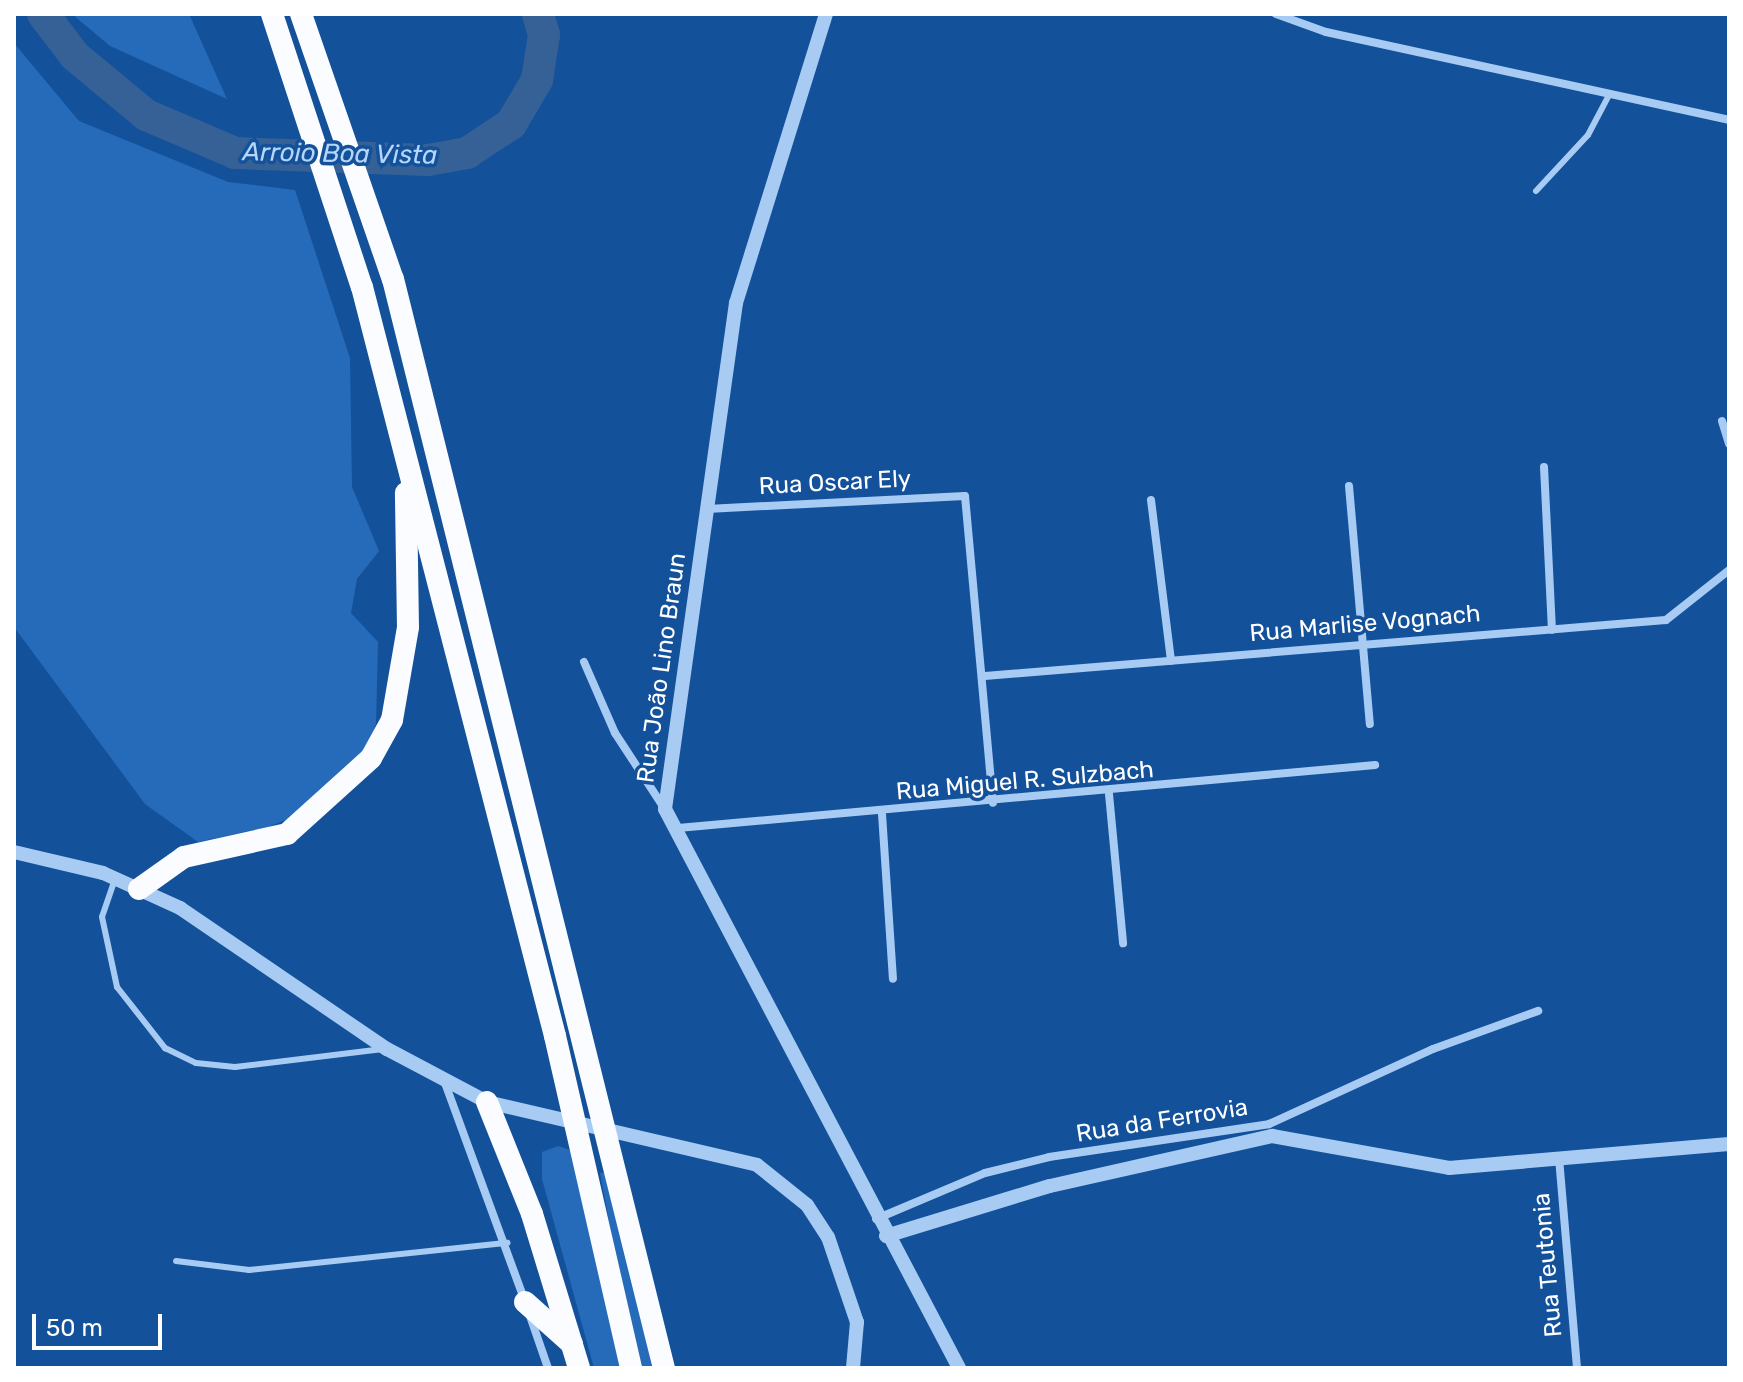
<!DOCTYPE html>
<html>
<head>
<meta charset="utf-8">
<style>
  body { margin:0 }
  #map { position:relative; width:1743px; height:1382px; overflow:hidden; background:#13519b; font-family:Rubik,sans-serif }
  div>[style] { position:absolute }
  .green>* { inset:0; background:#266bb9 }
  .river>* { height:32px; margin:-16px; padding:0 16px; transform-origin:16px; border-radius:16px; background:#356197 }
  .service>* { height:6px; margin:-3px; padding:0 3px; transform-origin:3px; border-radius:3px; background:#a8cbf3 }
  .minor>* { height:8px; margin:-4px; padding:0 4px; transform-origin:4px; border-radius:4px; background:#a8cbf3 }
  .tertiary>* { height:14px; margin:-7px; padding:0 7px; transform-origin:7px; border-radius:7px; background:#a8cbf3 }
  .trunk>* { height:22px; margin:-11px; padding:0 11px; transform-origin:11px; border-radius:11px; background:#fafcff }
  span { translate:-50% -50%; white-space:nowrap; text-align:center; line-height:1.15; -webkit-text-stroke:7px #13519b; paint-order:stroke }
  .street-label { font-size:24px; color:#fff }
  .water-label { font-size:26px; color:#b5d5fa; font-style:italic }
  .frame { position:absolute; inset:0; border:16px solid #fff; pointer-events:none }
  .scale { position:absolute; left:32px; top:1314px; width:130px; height:36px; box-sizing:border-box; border:4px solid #fff; border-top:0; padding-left:10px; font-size:24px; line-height:28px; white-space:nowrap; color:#fff; -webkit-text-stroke:6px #13519b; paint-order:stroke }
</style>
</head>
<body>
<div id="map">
  <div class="green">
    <i style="clip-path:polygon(72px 14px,189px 14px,227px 99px,110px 46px)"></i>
    <i style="clip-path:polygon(14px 43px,79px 121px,228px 182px,295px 190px,350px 358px,352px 487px,379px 551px,357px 579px,351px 613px,378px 642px,376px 724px,366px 754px,293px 817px,268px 827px,198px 842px,145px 804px,14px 627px)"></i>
    <i style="clip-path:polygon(558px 1146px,570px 1150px,586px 1200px,623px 1368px,594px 1368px,542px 1179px,542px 1152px)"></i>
    <i style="clip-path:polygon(610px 1172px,647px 1344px,652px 1368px,640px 1368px,624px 1301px,600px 1173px)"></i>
  </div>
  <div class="river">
    <i style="left:43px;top:14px;width:53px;rotate:52.7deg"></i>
    <i style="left:75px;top:56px;width:92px;rotate:39.7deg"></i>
    <i style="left:146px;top:115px;width:97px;rotate:23.1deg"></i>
    <i style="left:235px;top:153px;width:193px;rotate:2.1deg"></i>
    <i style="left:428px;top:160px;width:40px;rotate:-10deg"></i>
    <i style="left:467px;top:153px;width:53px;rotate:-33.4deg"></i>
    <i style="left:511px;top:124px;width:51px;rotate:-59.4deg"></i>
    <i style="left:537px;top:80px;width:46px;rotate:-81.2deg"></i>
    <i style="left:544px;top:35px;width:22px;rotate:-106deg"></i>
  </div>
  <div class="service">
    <i style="left:1536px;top:191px;width:76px;rotate:-47.1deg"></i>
    <i style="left:1588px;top:135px;width:43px;rotate:-62.2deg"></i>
    <i style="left:115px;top:879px;width:40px;rotate:108.9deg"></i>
    <i style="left:102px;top:917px;width:72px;rotate:77.9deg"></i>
    <i style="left:117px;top:987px;width:78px;rotate:51.8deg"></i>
    <i style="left:165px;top:1048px;width:34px;rotate:26deg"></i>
    <i style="left:196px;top:1063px;width:39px;rotate:6deg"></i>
    <i style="left:235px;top:1067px;width:149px;rotate:-6.9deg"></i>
    <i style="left:176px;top:1261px;width:74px;rotate:7deg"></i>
    <i style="left:249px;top:1270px;width:260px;rotate:-6deg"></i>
  </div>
  <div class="minor">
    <i style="left:1276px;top:14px;width:53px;rotate:19.8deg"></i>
    <i style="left:1326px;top:32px;width:412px;rotate:12.3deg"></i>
    <i style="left:1722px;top:421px;width:24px;rotate:73deg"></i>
    <i style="left:1544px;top:467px;width:163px;rotate:87.2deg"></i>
    <i style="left:1349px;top:486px;width:239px;rotate:85deg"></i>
    <i style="left:1151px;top:500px;width:162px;rotate:82.9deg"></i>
    <i style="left:707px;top:509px;width:258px;rotate:-2.9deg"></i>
    <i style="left:965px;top:496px;width:308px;rotate:84.8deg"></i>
    <i style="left:584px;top:662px;width:77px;rotate:66.4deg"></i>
    <i style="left:615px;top:733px;width:90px;rotate:56.8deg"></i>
    <i style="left:985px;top:676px;width:683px;rotate:-4.7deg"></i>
    <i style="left:1666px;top:620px;width:80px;rotate:-38.4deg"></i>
    <i style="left:1109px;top:794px;width:150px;rotate:84.6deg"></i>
    <i style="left:882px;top:814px;width:165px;rotate:86.2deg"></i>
    <i style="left:678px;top:828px;width:700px;rotate:-5.16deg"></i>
    <i style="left:445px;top:1083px;width:230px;rotate:69.9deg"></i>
    <i style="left:1559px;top:1158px;width:211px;rotate:85.1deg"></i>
    <i style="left:876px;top:1219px;width:118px;rotate:-22.9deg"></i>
    <i style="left:985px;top:1173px;width:66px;rotate:-14deg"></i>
    <i style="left:1049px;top:1157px;width:222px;rotate:-8.5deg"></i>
    <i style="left:1269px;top:1124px;width:180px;rotate:-24.6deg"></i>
    <i style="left:1433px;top:1049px;width:112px;rotate:-19.9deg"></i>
    <i style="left:530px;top:1316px;width:55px;rotate:70.9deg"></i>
  </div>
  <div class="tertiary">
    <i style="left:826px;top:14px;width:303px;rotate:107.3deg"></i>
    <i style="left:736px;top:303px;width:511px;rotate:97.99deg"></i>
    <i style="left:665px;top:809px;width:632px;rotate:62.26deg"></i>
    <i style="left:14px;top:852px;width:91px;rotate:13.3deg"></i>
    <i style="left:103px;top:873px;width:85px;rotate:24.4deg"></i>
    <i style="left:180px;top:908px;width:250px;rotate:34.3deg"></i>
    <i style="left:387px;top:1049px;width:113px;rotate:27.9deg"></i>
    <i style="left:487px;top:1102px;width:277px;rotate:13.1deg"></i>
    <i style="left:757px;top:1165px;width:64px;rotate:38.7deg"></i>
    <i style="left:807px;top:1205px;width:38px;rotate:57deg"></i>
    <i style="left:828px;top:1237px;width:90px;rotate:71.2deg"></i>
    <i style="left:857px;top:1322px;width:46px;rotate:95deg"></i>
    <i style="left:886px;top:1236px;width:171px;rotate:-17deg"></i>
    <i style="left:1050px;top:1186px;width:228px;rotate:-12.7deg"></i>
    <i style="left:1272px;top:1136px;width:180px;rotate:10.2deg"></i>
    <i style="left:1449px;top:1168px;width:281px;rotate:-4.9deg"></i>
  </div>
  <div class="trunk">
    <i style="left:272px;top:14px;width:287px;rotate:71.8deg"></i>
    <i style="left:362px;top:287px;width:773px;rotate:75.55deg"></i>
    <i style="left:555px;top:1036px;width:341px;rotate:77.1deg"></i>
    <i style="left:301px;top:14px;width:281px;rotate:70.9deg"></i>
    <i style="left:393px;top:279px;width:1122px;rotate:76.03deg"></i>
    <i style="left:139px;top:889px;width:55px;rotate:-35.4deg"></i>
    <i style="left:184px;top:857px;width:106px;rotate:-12.6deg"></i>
    <i style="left:287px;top:834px;width:113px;rotate:-42.1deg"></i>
    <i style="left:371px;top:758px;width:43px;rotate:-61.1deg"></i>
    <i style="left:392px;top:720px;width:94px;rotate:-80.2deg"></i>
    <i style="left:408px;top:627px;width:134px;rotate:-90.9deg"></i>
    <i style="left:487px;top:1102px;width:121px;rotate:68.1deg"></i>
    <i style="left:532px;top:1214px;width:161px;rotate:73deg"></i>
    <i style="left:525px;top:1302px;width:63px;rotate:41.8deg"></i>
  </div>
  <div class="street-label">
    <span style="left:835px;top:483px;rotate:-3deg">Rua Oscar Ely</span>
    <span style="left:1365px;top:624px;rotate:-5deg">Rua Marlise Vognach</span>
    <span style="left:662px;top:668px;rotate:-82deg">Rua João Lino Braun</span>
    <span style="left:1025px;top:781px;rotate:-5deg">Rua Miguel R. Sulzbach</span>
    <span style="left:1162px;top:1121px;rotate:-9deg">Rua da Ferrovia</span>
    <span style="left:1548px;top:1265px;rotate:-95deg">Rua Teutonia</span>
  </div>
  <div class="water-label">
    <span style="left:340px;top:154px;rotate:1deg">Arroio Boa Vista</span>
  </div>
  <div class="frame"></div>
  <div class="scale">50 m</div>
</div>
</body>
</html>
